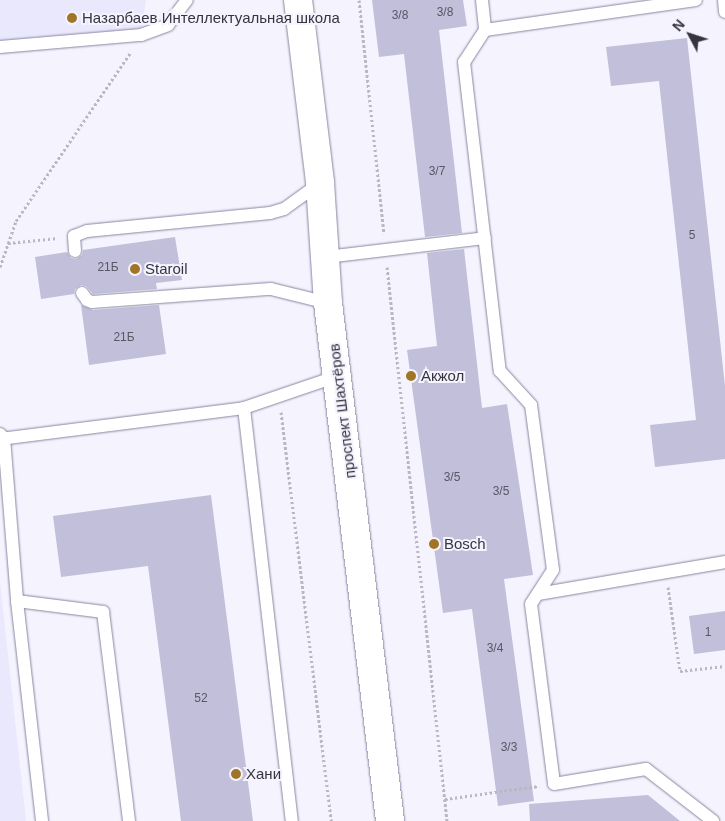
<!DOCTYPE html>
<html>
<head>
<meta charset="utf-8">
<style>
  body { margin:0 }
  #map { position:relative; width:725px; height:821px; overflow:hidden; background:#f4f3fe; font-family:Arial,sans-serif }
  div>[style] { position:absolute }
  .built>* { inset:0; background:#e9e8fd }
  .building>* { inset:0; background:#c1bfda }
  .path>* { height:3px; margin-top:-1.5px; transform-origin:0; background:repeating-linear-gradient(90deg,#b8b7c2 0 2.5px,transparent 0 5px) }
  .roads { filter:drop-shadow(0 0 1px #88869f) drop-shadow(0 0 1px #88869f) }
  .service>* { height:12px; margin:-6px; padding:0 6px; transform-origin:6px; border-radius:6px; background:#fff }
  .tertiary>* { height:28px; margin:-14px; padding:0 14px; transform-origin:14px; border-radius:14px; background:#fff }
  .dots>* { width:14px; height:14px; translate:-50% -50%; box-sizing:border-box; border:2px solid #f4f3fe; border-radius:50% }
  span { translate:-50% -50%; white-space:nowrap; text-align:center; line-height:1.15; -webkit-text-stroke:4px #f4f3fe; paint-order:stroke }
  .number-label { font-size:12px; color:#585766 }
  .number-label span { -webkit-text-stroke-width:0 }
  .poi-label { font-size:15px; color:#35343f }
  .left { translate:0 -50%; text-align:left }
  .street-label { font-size:15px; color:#35343f }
  .north { position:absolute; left:665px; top:10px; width:50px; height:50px; -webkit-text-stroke:4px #f4f3fe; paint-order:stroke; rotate:310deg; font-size:14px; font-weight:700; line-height:20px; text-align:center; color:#35343f }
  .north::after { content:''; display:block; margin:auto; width:18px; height:22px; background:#35343f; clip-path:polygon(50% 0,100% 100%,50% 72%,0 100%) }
</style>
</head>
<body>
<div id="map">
  <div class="built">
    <i style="clip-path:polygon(0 0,146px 0,141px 35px,0 44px)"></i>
    <i style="clip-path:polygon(0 582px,26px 821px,0 821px)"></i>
  </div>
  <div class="building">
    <i style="clip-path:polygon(372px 0,463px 0,467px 26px,439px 30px,462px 233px,425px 237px,404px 54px,379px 57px)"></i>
    <i style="clip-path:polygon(687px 38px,725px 386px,725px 459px,655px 467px,650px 425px,696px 420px,659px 81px,611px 86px,606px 47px)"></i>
    <i style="clip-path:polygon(175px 237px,182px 280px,156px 283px,157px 289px,93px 294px,86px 286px,81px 285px,75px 289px,74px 294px,41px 299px,35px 257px,67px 252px,71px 258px,76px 259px,82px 255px,83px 250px)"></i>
    <i style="clip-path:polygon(464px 249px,482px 408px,507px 404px,533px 575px,504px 579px,534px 801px,498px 806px,472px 609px,443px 613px,407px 350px,437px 346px,427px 253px)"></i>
    <i style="clip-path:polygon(81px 305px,93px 310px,159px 305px,166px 354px,89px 365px)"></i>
    <i style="clip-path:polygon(211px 495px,253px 821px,181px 821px,148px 566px,61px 577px,53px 516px)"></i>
    <i style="clip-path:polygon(725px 611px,725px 650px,694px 654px,689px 616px)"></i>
    <i style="clip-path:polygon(648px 795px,680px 821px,530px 821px,529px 804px)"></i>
  </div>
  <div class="path">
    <i style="left:359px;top:0;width:235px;rotate:83.9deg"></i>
    <i style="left:8px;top:243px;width:50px;rotate:-5.7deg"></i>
    <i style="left:0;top:267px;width:49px;rotate:-70.8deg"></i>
    <i style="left:16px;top:221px;width:203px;rotate:-55.8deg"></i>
    <i style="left:387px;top:267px;width:557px;rotate:83.82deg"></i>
    <i style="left:281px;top:412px;width:412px;rotate:83deg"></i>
    <i style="left:668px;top:587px;width:85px;rotate:81.9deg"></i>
    <i style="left:680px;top:671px;width:45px;rotate:-6.3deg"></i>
    <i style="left:445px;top:799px;width:95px;rotate:-7.9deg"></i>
  </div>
  <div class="roads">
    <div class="service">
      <i style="left:482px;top:0;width:30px;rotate:84deg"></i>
      <i style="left:485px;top:30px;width:38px;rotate:123deg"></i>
      <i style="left:464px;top:62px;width:311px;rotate:83.4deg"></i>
      <i style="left:500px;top:371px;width:46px;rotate:47.6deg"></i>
      <i style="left:531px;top:405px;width:166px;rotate:82.4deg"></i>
      <i style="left:553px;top:570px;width:40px;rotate:122.9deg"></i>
      <i style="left:531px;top:604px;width:181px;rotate:82.7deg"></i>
      <i style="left:554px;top:784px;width:93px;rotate:-9.3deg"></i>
      <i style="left:646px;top:769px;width:85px;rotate:37.8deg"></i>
      <i style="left:724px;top:0;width:12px;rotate:85deg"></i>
      <i style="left:485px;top:30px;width:213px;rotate:-8.1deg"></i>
      <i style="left:0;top:47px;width:142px;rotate:-4.9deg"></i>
      <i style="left:141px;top:35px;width:29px;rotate:-20deg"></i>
      <i style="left:168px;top:25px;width:31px;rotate:-53deg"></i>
      <i style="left:75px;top:251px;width:15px;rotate:-94deg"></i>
      <i style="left:74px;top:236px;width:14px;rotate:-21deg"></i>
      <i style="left:87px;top:231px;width:184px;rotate:-5.6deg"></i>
      <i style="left:270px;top:213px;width:15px;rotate:-16deg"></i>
      <i style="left:284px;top:209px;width:44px;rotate:-35.8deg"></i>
      <i style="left:326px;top:257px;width:160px;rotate:-6.8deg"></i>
      <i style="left:82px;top:293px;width:9px;rotate:54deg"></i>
      <i style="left:87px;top:300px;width:5px;rotate:22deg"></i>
      <i style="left:92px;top:302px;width:179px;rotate:-4.2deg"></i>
      <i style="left:271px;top:289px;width:59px;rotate:13.8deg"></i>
      <i style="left:244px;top:408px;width:416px;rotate:83.4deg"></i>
      <i style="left:0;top:434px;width:6px;rotate:45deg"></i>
      <i style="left:4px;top:438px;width:164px;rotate:85.4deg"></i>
      <i style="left:17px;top:601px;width:221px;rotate:83.5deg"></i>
      <i style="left:0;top:439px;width:246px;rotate:-7.2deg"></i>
      <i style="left:244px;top:408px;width:99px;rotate:-18.8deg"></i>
      <i style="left:538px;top:594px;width:190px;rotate:-9.7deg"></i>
      <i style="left:17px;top:601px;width:87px;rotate:7.3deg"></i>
      <i style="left:103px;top:612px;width:211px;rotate:82.9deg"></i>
    </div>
    <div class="tertiary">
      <i style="left:298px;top:0;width:184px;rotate:83.1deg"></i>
      <i style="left:320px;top:183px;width:120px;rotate:86.2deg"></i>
      <i style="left:328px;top:303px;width:522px;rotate:83.17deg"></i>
    </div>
  </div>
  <div class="dots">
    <i style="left:72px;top:18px;background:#a07626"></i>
    <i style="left:135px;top:269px;background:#a07626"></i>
    <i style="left:411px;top:376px;background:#a07626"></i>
    <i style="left:434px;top:544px;background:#a07626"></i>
    <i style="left:236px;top:774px;background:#a07626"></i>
  </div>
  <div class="number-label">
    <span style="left:445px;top:13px">3/8</span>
    <span style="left:400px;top:16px">3/8</span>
    <span style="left:437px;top:172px">3/7</span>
    <span style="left:692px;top:236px">5</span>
    <span style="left:108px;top:268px">21Б</span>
    <span style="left:124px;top:338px">21Б</span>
    <span style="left:452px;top:478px">3/5</span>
    <span style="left:501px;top:492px">3/5</span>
    <span style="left:708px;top:633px">1</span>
    <span style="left:495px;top:649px">3/4</span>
    <span style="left:201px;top:699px">52</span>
    <span style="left:509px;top:748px">3/3</span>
  </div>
  <div class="poi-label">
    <span class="left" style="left:82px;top:18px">Назарбаев Интеллектуальная школа</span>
    <span class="left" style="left:145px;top:269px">Staroil</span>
    <span class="left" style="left:421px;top:376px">Акжол</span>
    <span class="left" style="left:444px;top:544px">Bosch</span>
    <span class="left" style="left:246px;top:774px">Хани</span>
  </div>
  <div class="street-label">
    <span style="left:342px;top:411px;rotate:-97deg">проспект Шахтёров</span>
  </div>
  <div class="north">N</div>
</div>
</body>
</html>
